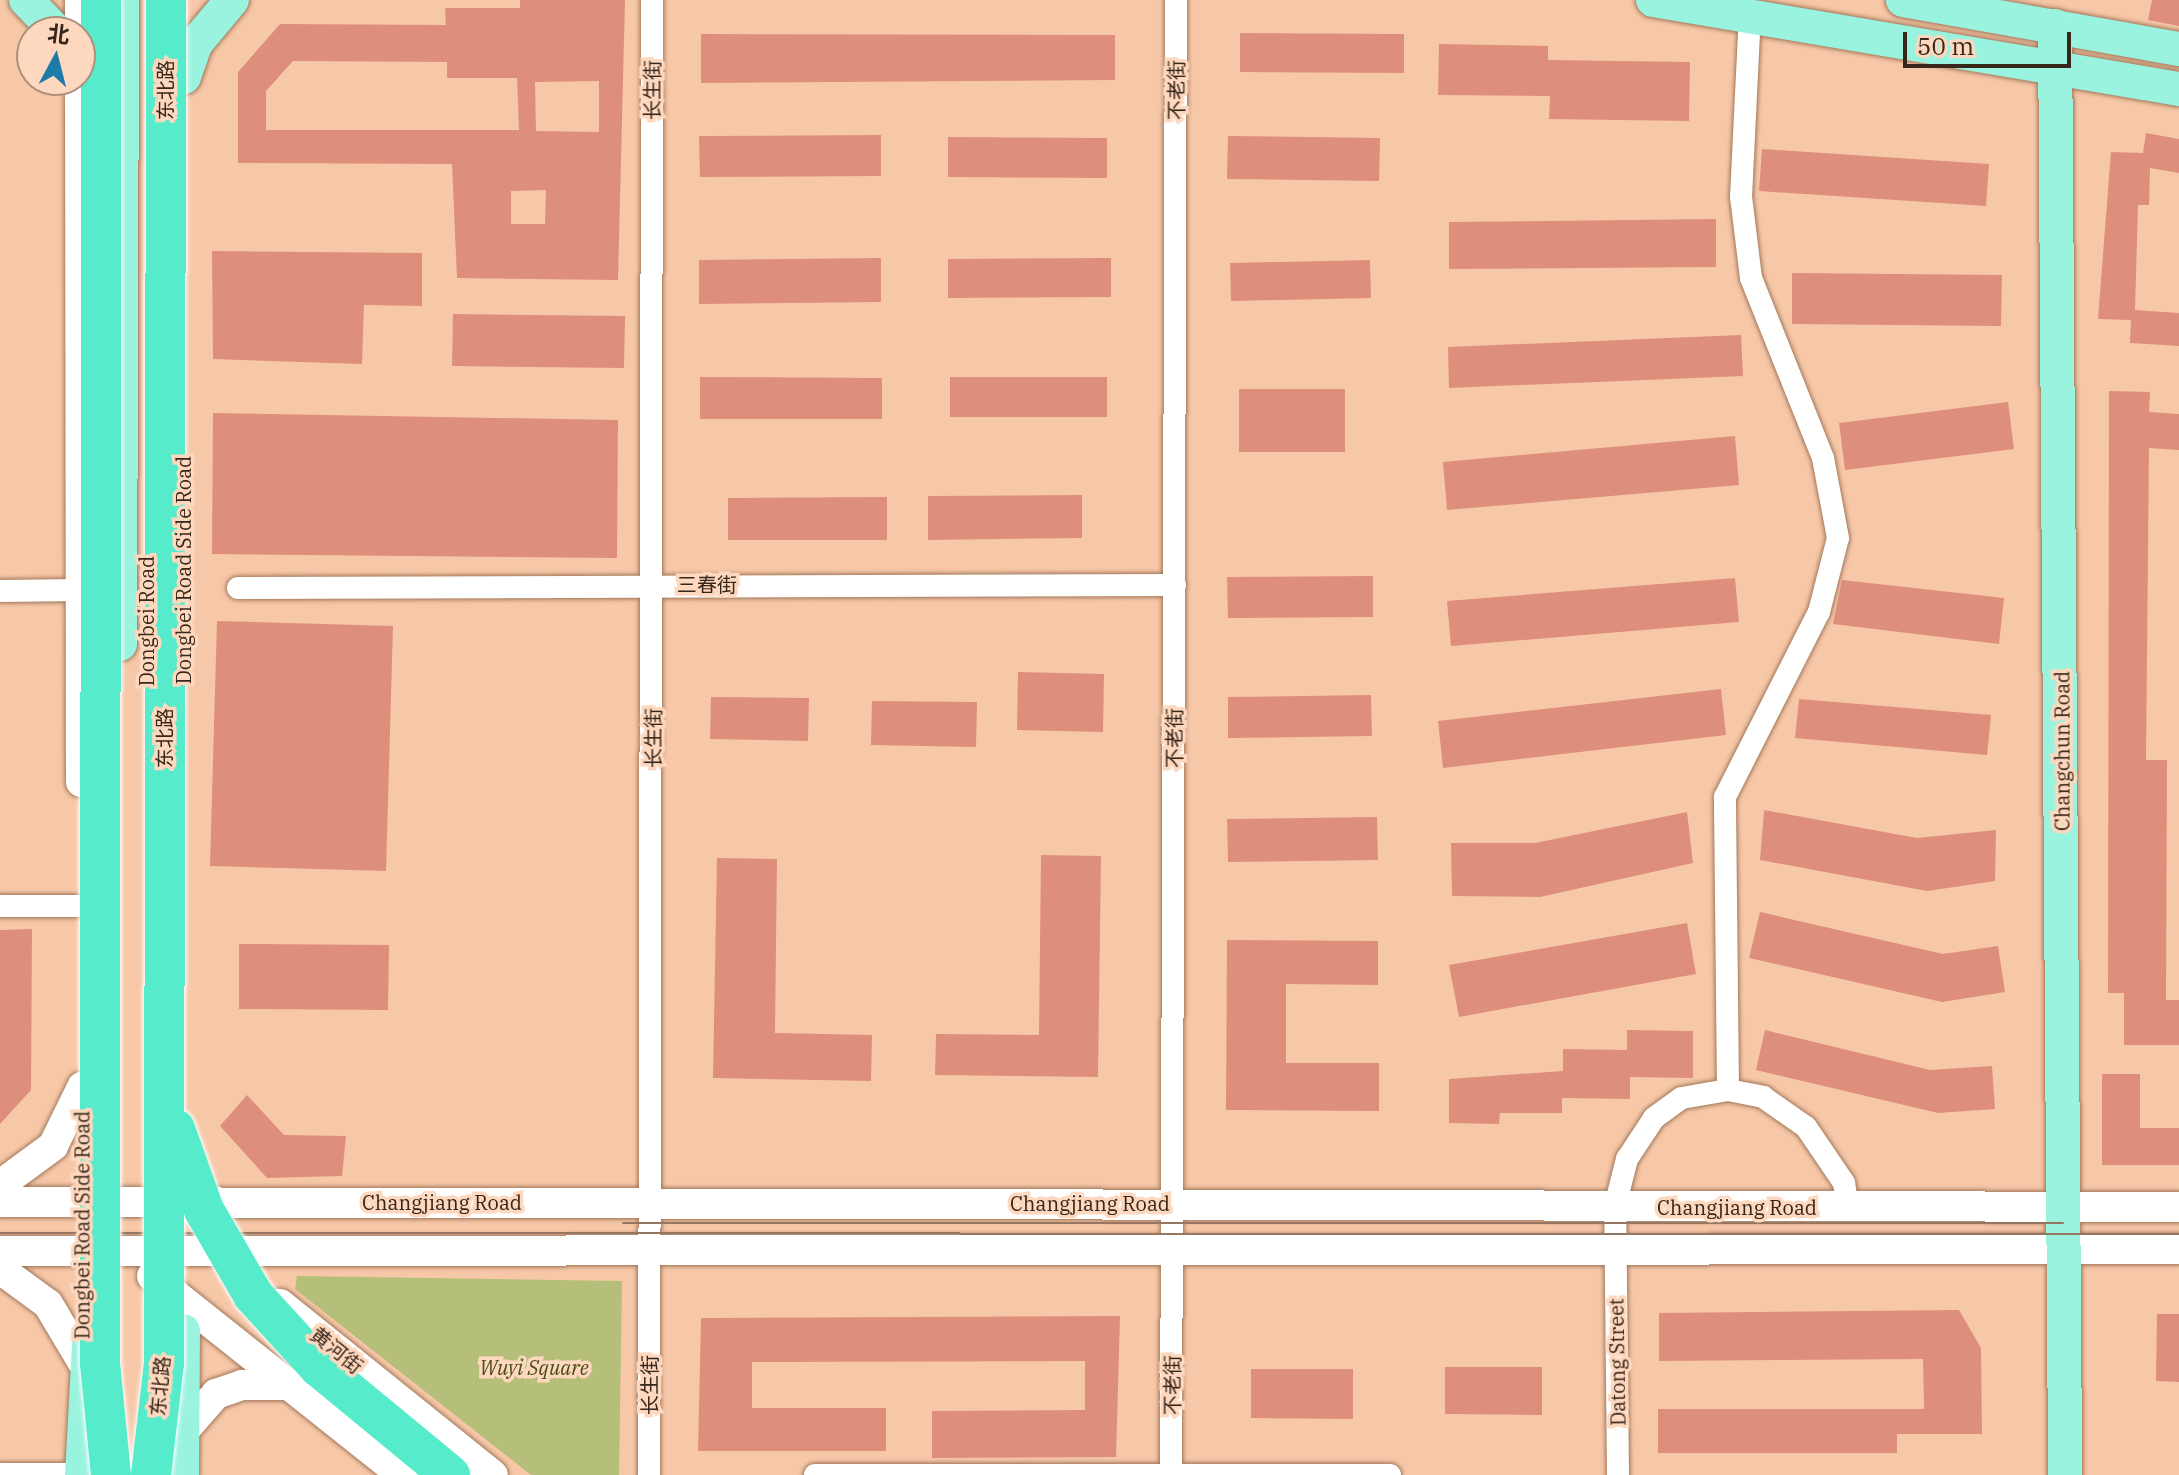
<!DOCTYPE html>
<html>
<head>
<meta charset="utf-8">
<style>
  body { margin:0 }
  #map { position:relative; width:2179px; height:1475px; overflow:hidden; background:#f7c8a8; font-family:"IBM Plex Serif","Noto Sans SC",serif }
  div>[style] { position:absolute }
  .green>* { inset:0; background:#b5bf79 }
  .building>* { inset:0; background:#dd8f7b }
  .roads { filter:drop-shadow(0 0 2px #a2785a) drop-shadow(0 0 2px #a2785a) }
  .street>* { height:22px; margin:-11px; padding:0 11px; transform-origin:11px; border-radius:11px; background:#fff }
  .secondary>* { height:30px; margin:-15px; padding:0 15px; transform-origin:15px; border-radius:15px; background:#fff }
  .primary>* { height:34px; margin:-17px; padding:0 17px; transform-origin:17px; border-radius:17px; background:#9af3df }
  .tram>* { height:2px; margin:-1px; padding:0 1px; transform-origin:1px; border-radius:1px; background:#967660 }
  .bridges { filter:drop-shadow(0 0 2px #fff) drop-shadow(0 0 2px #fff) }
  .highway-bridge>* { height:40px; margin:-20px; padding:0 20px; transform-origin:20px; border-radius:20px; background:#56ebca }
  span { translate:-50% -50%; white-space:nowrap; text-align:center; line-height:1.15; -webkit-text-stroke:7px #fdd7be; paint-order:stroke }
  .street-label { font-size:20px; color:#37261a }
  .park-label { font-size:20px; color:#484f16; font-style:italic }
  .north { position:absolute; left:16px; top:16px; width:80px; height:80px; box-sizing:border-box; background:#fdd7be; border:2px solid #ae907c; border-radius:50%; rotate:7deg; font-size:22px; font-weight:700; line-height:32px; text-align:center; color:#37261a }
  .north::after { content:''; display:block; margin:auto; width:28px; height:36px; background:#1d7ba8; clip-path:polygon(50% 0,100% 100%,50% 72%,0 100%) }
  .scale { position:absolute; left:1903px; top:32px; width:168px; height:36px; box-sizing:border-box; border:4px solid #37261a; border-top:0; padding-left:10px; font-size:24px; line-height:28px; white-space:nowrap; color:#37261a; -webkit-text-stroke:6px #fdd7be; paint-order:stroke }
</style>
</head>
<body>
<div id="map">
  <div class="green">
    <i style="clip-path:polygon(297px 1276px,622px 1281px,619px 1475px,531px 1475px,295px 1289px)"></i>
  </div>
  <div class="building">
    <i style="clip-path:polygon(evenodd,520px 0,625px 0,618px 280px,457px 278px,452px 164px,238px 163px,238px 72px,280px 24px,446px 25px,445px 8px,520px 8px,520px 0,293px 61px,447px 62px,447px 78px,517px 78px,519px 130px,266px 130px,266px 91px,293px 61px,520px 0,599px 81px,599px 132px,536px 131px,535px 82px,599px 81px,520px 0,546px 190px,545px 224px,511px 224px,511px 191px,546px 190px)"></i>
    <i style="clip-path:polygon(2152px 0,2179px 0,2179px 26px,2148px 20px)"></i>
    <i style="clip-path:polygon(1240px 33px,1404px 34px,1404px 73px,1240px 72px)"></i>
    <i style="clip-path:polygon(701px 34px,1115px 35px,1115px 80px,701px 83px)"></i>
    <i style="clip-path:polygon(1439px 44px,1548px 46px,1548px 60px,1690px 62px,1689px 121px,1549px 119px,1550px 96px,1438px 95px)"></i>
    <i style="clip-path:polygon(2146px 133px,2179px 139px,2179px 173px,2150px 168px,2149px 205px,2138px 205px,2135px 310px,2179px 313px,2179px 346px,2130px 343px,2131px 320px,2098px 319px,2111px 152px,2143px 153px)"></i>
    <i style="clip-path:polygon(881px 135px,881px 176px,700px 177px,699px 136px)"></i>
    <i style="clip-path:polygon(1228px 136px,1380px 138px,1379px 181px,1227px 179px)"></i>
    <i style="clip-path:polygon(948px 137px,1107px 138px,1107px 178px,948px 177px)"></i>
    <i style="clip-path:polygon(1762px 149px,1989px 164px,1986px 206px,1759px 191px)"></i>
    <i style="clip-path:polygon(1716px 219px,1716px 267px,1449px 269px,1449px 222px)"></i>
    <i style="clip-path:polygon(212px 251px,422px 253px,422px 306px,364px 305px,362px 364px,213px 359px)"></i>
    <i style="clip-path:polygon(881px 258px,881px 302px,699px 304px,699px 260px)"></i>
    <i style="clip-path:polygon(1111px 258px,1111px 297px,948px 298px,948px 259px)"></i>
    <i style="clip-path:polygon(1370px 260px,1371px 298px,1231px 301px,1230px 263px)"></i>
    <i style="clip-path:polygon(1792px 273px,2002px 275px,2001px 326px,1792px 324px)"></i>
    <i style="clip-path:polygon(453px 314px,625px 316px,624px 368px,452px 366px)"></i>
    <i style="clip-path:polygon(1741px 335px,1743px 376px,1449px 388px,1448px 347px)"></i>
    <i style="clip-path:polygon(700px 377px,882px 378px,882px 419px,700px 419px)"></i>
    <i style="clip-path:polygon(950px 377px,1107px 377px,1107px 417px,950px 417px)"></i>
    <i style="clip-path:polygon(1239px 389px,1345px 389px,1345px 452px,1239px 452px)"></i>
    <i style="clip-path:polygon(2109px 391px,2150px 392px,2149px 412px,2179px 414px,2179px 450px,2149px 448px,2146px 760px,2167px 760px,2166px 1000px,2179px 1000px,2179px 1045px,2124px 1045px,2124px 993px,2108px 993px)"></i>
    <i style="clip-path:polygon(2008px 402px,2014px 449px,1845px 470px,1839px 423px)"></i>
    <i style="clip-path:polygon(213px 413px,618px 420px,617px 558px,212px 554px)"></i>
    <i style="clip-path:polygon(1735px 436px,1739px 485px,1447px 510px,1443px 462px)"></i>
    <i style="clip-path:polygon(1082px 495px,1082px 538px,928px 540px,928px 496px)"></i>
    <i style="clip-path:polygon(887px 497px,887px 540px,728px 540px,728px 498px)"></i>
    <i style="clip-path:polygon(1373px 576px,1373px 617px,1228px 618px,1227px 577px)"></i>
    <i style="clip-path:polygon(1735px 578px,1739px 622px,1451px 646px,1447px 601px)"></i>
    <i style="clip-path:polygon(1842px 580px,2004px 598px,1999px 644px,1833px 624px)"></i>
    <i style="clip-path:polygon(217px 621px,393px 626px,386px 871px,210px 866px)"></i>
    <i style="clip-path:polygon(1018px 672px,1104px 674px,1103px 732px,1017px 730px)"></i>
    <i style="clip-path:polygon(1721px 689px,1726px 735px,1443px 768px,1438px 721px)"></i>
    <i style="clip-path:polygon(1371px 695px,1372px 736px,1228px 738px,1228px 697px)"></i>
    <i style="clip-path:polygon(711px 697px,809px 698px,808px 741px,710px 739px)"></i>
    <i style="clip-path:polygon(1799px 699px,1991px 715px,1987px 755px,1795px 738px)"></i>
    <i style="clip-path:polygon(872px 701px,977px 702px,976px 747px,871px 745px)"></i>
    <i style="clip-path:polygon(1764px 810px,1917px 838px,1996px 830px,1995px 881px,1927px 891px,1760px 860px)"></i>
    <i style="clip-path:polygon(1687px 812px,1693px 863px,1540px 897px,1452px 896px,1451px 843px,1535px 843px)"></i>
    <i style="clip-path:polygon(1377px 817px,1378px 860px,1228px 862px,1227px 819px)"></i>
    <i style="clip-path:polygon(1041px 855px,1101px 856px,1098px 1077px,935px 1075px,936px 1034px,1039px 1035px)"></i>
    <i style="clip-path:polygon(717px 858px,777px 859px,775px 1033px,872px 1035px,871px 1081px,713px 1078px)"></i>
    <i style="clip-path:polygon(1760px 912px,1943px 954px,1998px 946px,2005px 992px,1942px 1002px,1749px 958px)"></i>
    <i style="clip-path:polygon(1687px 923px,1696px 974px,1459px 1017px,1449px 965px)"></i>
    <i style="clip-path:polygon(32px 929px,31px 1090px,0 1124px,0 930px)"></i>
    <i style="clip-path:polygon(1227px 940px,1378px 941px,1378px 985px,1286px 984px,1286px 1063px,1379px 1063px,1379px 1111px,1226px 1110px)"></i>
    <i style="clip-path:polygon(239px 944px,389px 945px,388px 1010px,239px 1009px)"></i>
    <i style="clip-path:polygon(1627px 1030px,1693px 1031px,1693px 1078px,1630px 1077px,1630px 1099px,1562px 1098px,1562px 1113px,1500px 1113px,1499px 1124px,1449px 1123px,1449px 1079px,1563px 1071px,1563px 1049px,1627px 1050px)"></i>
    <i style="clip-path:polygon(1765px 1030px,1930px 1070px,1992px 1066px,1995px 1109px,1938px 1113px,1756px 1070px)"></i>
    <i style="clip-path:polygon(2102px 1074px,2140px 1074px,2140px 1128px,2179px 1128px,2179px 1165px,2102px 1165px)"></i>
    <i style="clip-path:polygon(247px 1095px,284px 1135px,346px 1136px,342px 1176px,267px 1178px,220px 1126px)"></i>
    <i style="clip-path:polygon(1959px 1310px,1981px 1348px,1982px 1434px,1897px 1434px,1897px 1453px,1658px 1453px,1658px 1409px,1924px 1409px,1923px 1359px,1659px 1361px,1659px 1313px)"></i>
    <i style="clip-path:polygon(2157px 1314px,2179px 1314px,2179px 1382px,2156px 1381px)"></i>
    <i style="clip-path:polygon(1120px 1316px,1116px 1457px,932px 1458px,932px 1411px,1085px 1410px,1085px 1361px,752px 1362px,752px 1408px,886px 1408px,886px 1451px,698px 1451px,701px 1318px)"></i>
    <i style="clip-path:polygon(1445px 1367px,1542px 1367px,1542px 1415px,1445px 1414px)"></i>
    <i style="clip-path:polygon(1251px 1369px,1353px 1369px,1353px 1419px,1251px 1418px)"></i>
  </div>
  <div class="roads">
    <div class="street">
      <i style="left:238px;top:588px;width:937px;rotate:-0.18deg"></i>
      <i style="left:0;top:591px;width:81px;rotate:-0.7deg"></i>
      <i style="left:0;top:906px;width:82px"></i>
      <i style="left:1728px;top:1090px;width:293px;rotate:-90.6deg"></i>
      <i style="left:1725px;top:797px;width:208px;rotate:-63.1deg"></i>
      <i style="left:1819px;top:612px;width:76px;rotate:-75.6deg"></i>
      <i style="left:1838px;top:538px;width:81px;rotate:-100.6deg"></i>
      <i style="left:1823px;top:458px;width:194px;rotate:-111.8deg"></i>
      <i style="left:1751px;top:278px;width:82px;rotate:-97deg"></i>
      <i style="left:1741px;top:197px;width:182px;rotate:-87.2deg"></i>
      <i style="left:0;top:1474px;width:82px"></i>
      <i style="left:649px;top:1475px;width:1475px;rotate:-89.88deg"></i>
      <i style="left:815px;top:1475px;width:575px"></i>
      <i style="left:1171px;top:1475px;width:1475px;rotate:-89.81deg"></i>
      <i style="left:1618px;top:1475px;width:269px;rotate:-90.6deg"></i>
      <i style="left:1615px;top:1206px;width:49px;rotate:-75.7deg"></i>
      <i style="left:1627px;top:1159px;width:49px;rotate:-56.6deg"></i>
      <i style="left:1654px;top:1118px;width:34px;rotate:-36deg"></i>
      <i style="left:1682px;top:1098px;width:47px;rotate:-9.9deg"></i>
      <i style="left:1728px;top:1090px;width:36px;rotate:11deg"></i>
      <i style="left:1763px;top:1097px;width:52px;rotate:34.9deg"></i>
      <i style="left:1806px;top:1127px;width:68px;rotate:55.8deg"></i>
      <i style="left:1844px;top:1183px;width:25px;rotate:81deg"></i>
    </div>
    <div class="secondary">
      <i style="left:80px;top:32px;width:32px;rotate:-90deg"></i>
      <i style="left:80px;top:80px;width:702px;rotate:89.92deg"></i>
      <i style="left:0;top:1185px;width:66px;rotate:-36.3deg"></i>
      <i style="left:53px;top:1146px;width:66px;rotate:-63.8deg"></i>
      <i style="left:0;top:1202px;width:2179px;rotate:0.13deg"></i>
      <i style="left:0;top:1251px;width:2179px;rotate:-0.05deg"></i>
      <i style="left:0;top:1269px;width:59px;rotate:36.1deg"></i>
      <i style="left:48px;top:1304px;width:69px;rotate:59.3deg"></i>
      <i style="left:152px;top:1276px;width:320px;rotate:38.5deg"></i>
      <i style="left:280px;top:1304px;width:273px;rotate:38.8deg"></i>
      <i style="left:182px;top:1433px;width:52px;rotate:-48.9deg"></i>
      <i style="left:216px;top:1394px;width:28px;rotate:-19deg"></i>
      <i style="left:242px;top:1385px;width:47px"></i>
    </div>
    <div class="primary">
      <i style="left:26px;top:0;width:45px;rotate:45.9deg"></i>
      <i style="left:1653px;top:0;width:533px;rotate:9.6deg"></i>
      <i style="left:1903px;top:0;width:280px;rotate:10.1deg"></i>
      <i style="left:2055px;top:26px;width:1449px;rotate:89.6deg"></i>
      <i style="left:184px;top:77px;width:36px;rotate:-71deg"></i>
      <i style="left:196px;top:43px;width:56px;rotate:-50.1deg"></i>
      <i style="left:120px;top:644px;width:644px;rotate:-89.82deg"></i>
      <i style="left:82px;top:1475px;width:131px;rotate:-86.9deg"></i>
      <i style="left:182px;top:1475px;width:144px;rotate:-89.6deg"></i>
    </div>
  </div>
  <div class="tram">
    <i style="left:623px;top:1223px;width:1440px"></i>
    <i style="left:0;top:1233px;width:2179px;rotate:0.03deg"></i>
  </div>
  <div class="bridges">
    <div class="highway-bridge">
      <i style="left:101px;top:0;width:1363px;rotate:90.04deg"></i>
      <i style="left:100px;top:1363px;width:113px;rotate:84.4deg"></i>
      <i style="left:175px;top:1129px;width:86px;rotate:70.3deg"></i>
      <i style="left:204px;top:1210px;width:98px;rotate:60deg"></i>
      <i style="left:253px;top:1295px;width:98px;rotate:47.5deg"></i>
      <i style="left:319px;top:1367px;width:170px;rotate:39.5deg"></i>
      <i style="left:151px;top:1475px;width:113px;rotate:-83.4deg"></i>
      <i style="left:164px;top:1363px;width:1363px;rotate:-89.92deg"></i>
    </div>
  </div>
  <div class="street-label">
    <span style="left:165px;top:90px;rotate:-90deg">东北路</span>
    <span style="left:652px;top:90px;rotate:-90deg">长生街</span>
    <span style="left:1176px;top:90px;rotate:-90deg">不老街</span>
    <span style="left:183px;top:570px;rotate:-90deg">Dongbei Road Side Road</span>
    <span style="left:707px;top:584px">三春街</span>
    <span style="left:146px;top:621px;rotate:-90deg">Dongbei Road</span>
    <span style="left:164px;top:738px;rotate:-90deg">东北路</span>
    <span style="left:653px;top:738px;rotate:-90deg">长生街</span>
    <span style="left:1174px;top:738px;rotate:-90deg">不老街</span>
    <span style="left:2062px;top:751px;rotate:-90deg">Changchun Road</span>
    <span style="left:442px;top:1202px">Changjiang Road</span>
    <span style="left:1090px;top:1203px">Changjiang Road</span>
    <span style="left:1737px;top:1207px">Changjiang Road</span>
    <span style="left:82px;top:1225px;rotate:-90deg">Dongbei Road Side Road</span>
    <span style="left:337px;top:1350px;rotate:39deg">黄河街</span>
    <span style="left:1617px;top:1362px;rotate:-91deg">Datong Street</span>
    <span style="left:649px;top:1385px;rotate:-90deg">长生街</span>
    <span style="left:1172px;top:1385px;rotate:-90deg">不老街</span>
    <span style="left:160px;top:1386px;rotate:-85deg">东北路</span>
  </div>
  <div class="park-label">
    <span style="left:534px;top:1367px">Wuyi Square</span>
  </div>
  <div class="north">北</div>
  <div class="scale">50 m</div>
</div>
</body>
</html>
